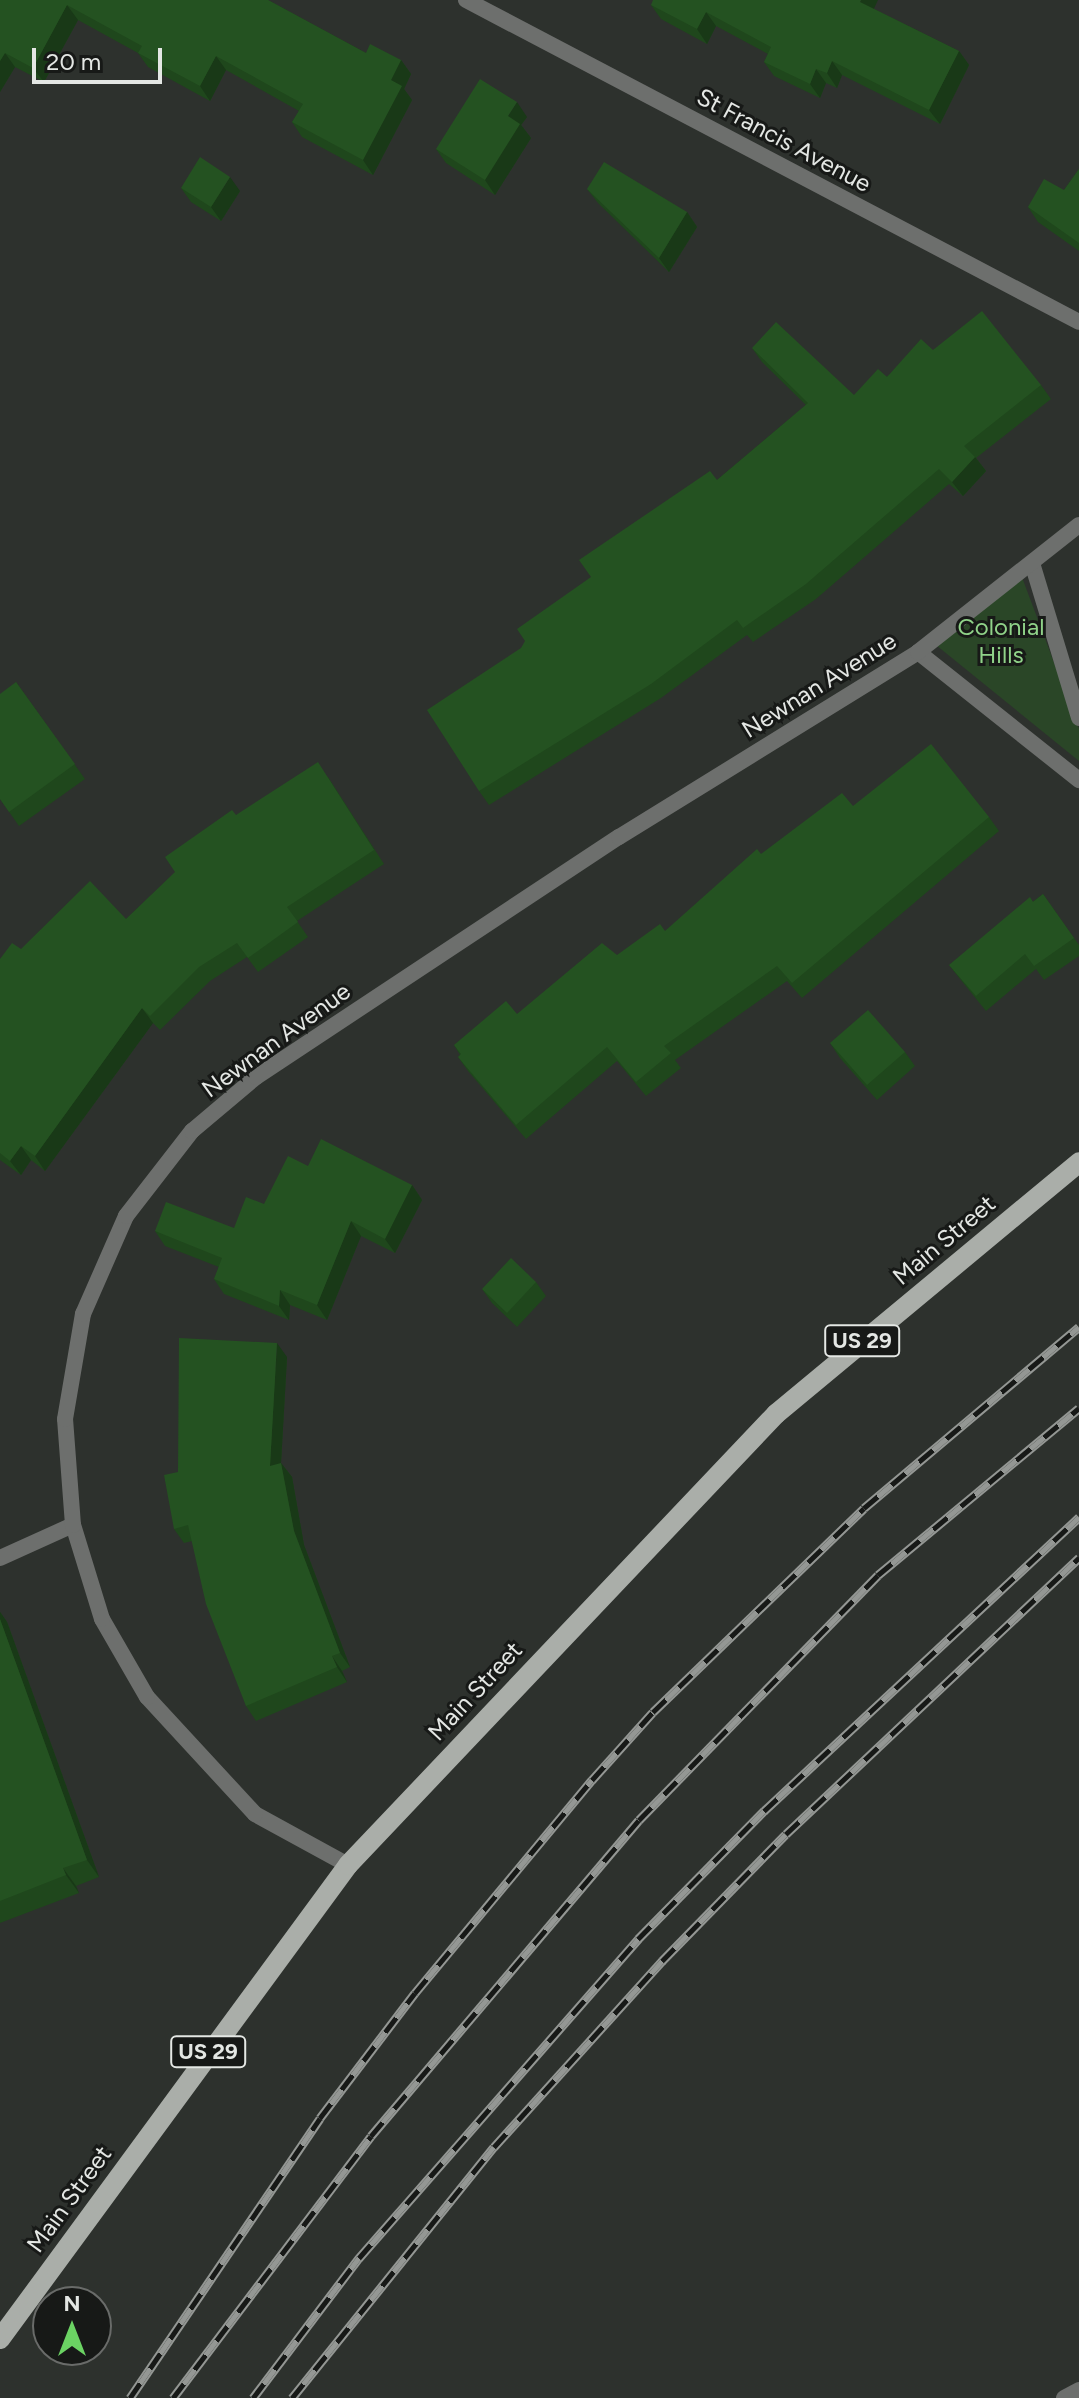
<!DOCTYPE html>
<html>
<head>
<meta charset="utf-8">
<style>
  body { margin:0 }
  #map { position:relative; width:1079px; height:2398px; overflow:hidden; background:#2d312d; font-family:Figtree,sans-serif }
  div>[style] { position:absolute }
  .green>* { inset:0; background:#2a4627 }
  .street>* { height:16px; margin:-8px; padding:0 8px; transform-origin:8px; border-radius:8px; background:#6d6f6d }
  .primary>* { height:20px; margin:-10px; padding:0 10px; transform-origin:10px; border-radius:10px; background:#aaaea9 }
  .rail>* { height:9px; margin-top:-4.5px; transform-origin:0; background:repeating-linear-gradient(90deg,#171917 0 18px,#949794 0 36px); box-sizing:border-box; border-block:2px solid #949794 }
  .wall>* { inset:0; background:#1f471c }
  .shaded-wall>* { inset:0; background:#193917 }
  .building>* { inset:0; background:#245221 }
  span { translate:-50% -50%; white-space:nowrap; text-align:center; line-height:1.15; -webkit-text-stroke:6px #171917; paint-order:stroke }
  .shield-label span { padding:2px 6px; background:#171917; border:2px solid; border-radius:6px; -webkit-text-stroke-width:0 }
  .shield-label { font-size:22px; color:#e4e7e4; font-weight:700 }
  .street-label { font-size:24px; color:#e4e7e4 }
  .park-label { font-size:24px; color:#90d389 }
  .north { position:absolute; left:32px; top:2286px; width:80px; height:80px; box-sizing:border-box; background:#171917; border:2px solid #696b69; border-radius:50%; rotate:0deg; font-size:22px; font-weight:700; line-height:32px; text-align:center; color:#e4e7e4 }
  .north::after { content:''; display:block; margin:auto; width:28px; height:36px; background:#6bd363; clip-path:polygon(50% 0,100% 100%,50% 72%,0 100%) }
  .scale { position:absolute; left:32px; top:48px; width:130px; height:36px; box-sizing:border-box; border:4px solid #e4e7e4; border-top:0; padding-left:10px; font-size:24px; line-height:28px; white-space:nowrap; color:#e4e7e4; -webkit-text-stroke:6px #171917; paint-order:stroke }
</style>
</head>
<body>
<div id="map">
  <div class="green">
    <i style="clip-path:polygon(1020px 572px,1079px 729px,1079px 761px,931px 641px)"></i>
  </div>
  <div class="street">
    <i style="left:466px;top:0;width:692px;rotate:27.71deg"></i>
    <i style="left:1032px;top:563px;width:162px;rotate:73.1deg"></i>
    <i style="left:918px;top:652px;width:206px;rotate:38.5deg"></i>
    <i style="left:0;top:1558px;width:80px;rotate:-24.3deg"></i>
    <i style="left:348px;top:1865px;width:106px;rotate:-151.3deg"></i>
    <i style="left:255px;top:1814px;width:159px;rotate:-132.7deg"></i>
    <i style="left:147px;top:1697px;width:90px;rotate:-120deg"></i>
    <i style="left:102px;top:1619px;width:98px;rotate:-107.1deg"></i>
    <i style="left:73px;top:1525px;width:106px;rotate:-94.3deg"></i>
    <i style="left:65px;top:1419px;width:107px;rotate:-80.3deg"></i>
    <i style="left:83px;top:1314px;width:107px;rotate:-66.3deg"></i>
    <i style="left:126px;top:1216px;width:108px;rotate:-52.2deg"></i>
    <i style="left:192px;top:1131px;width:84px;rotate:-40.2deg"></i>
    <i style="left:256px;top:1077px;width:435px;rotate:-33.5deg"></i>
    <i style="left:619px;top:837px;width:352px;rotate:-31.7deg"></i>
    <i style="left:918px;top:652px;width:205px;rotate:-38.3deg"></i>
    <i style="left:1064px;top:2398px;width:17px;rotate:-28deg"></i>
  </div>
  <div class="primary">
    <i style="left:0;top:2339px;width:588px;rotate:-53.71deg"></i>
    <i style="left:348px;top:1865px;width:622px;rotate:-46.5deg"></i>
    <i style="left:776px;top:1414px;width:394px;rotate:-39.7deg"></i>
  </div>
  <div class="rail">
    <i style="left:130px;top:2398px;width:338px;rotate:-55.8deg"></i>
    <i style="left:320px;top:2118px;width:157px;rotate:-52.8deg"></i>
    <i style="left:415px;top:1993px;width:277px;rotate:-50.3deg"></i>
    <i style="left:592px;top:1780px;width:91px;rotate:-48.1deg"></i>
    <i style="left:653px;top:1712px;width:293px;rotate:-44deg"></i>
    <i style="left:864px;top:1508px;width:281px;rotate:-40.1deg"></i>
    <i style="left:173px;top:2398px;width:328px;rotate:-52.9deg"></i>
    <i style="left:371px;top:2136px;width:414px;rotate:-49.7deg"></i>
    <i style="left:639px;top:1820px;width:342px;rotate:-45.7deg"></i>
    <i style="left:878px;top:1575px;width:261px;rotate:-39.7deg"></i>
    <i style="left:253px;top:2398px;width:176px;rotate:-52.9deg"></i>
    <i style="left:359px;top:2258px;width:424px;rotate:-48.8deg"></i>
    <i style="left:638px;top:1939px;width:180px;rotate:-45.5deg"></i>
    <i style="left:764px;top:1811px;width:431px;rotate:-43deg"></i>
    <i style="left:292px;top:2398px;width:322px;rotate:-51.2deg"></i>
    <i style="left:494px;top:2147px;width:251px;rotate:-47.9deg"></i>
    <i style="left:662px;top:1961px;width:177px;rotate:-45.7deg"></i>
    <i style="left:786px;top:1834px;width:403px;rotate:-43.3deg"></i>
  </div>
  <div class="wall">
    <i style="clip-path:polygon(0 0,268px 0,366px 53px,401px 60px,411px 74px,404px 89px,412px 100px,373px 175px,302px 137px,292px 122px,299px 111px,226px 70px,210px 101px,148px 67px,138px 53px,78px 20px,44px 82px,15px 67px,0 92px)"></i>
    <i style="clip-path:polygon(651px 5px,874px 9px,959px 51px,969px 65px,940px 124px,842px 75px,837px 88px,826px 83px,820px 98px,774px 76px,764px 62px,768px 54px,716px 26px,707px 44px,661px 19px)"></i>
    <i style="clip-path:polygon(527px 117px,521px 125px,531px 138px,495px 195px,446px 163px,436px 149px)"></i>
    <i style="clip-path:polygon(1079px 169px,1079px 251px,1038px 222px,1028px 207px,1064px 190px)"></i>
    <i style="clip-path:polygon(181px 188px,240px 191px,221px 221px,191px 202px)"></i>
    <i style="clip-path:polygon(587px 189px,687px 212px,697px 227px,669px 272px,598px 203px)"></i>
    <i style="clip-path:polygon(752px 348px,854px 395px,933px 350px,1041px 385px,1051px 399px,976px 458px,986px 471px,963px 496px,949px 484px,816px 599px,753px 642px,747px 635px,661px 698px,489px 805px,479px 791px,521px 648px,591px 577px,717px 480px,806px 405px,762px 362px)"></i>
    <i style="clip-path:polygon(16px 682px,85px 779px,19px 826px,0 799px)"></i>
    <i style="clip-path:polygon(328px 777px,384px 864px,297px 921px,308px 937px,258px 972px,247px 957px,210px 981px,160px 1030px,153px 1023px,45px 1171px,31px 1160px,21px 1175px,0 1160px,0 959px,21px 949px,126px 919px,236px 815px)"></i>
    <i style="clip-path:polygon(853px 806px,989px 817px,999px 831px,802px 998px,787px 981px,675px 1060px,681px 1068px,646px 1096px,617px 1061px,526px 1139px,468px 1071px,458px 1057px,460px 1055px,454px 1045px,517px 1014px,617px 955px,665px 931px,761px 854px)"></i>
    <i style="clip-path:polygon(1043px 894px,1079px 945px,1079px 956px,1044px 980px,1036px 969px,986px 1011px,960px 979px,949px 965px)"></i>
    <i style="clip-path:polygon(830px 1043px,905px 1052px,915px 1066px,877px 1100px,840px 1058px)"></i>
    <i style="clip-path:polygon(308px 1166px,412px 1185px,422px 1200px,395px 1253px,361px 1236px,327px 1320px,290px 1305px,289px 1320px,224px 1294px,214px 1279px,219px 1267px,165px 1246px,155px 1231px,234px 1228px,264px 1204px)"></i>
    <i style="clip-path:polygon(536px 1282px,546px 1296px,517px 1327px,492px 1303px,482px 1289px)"></i>
    <i style="clip-path:polygon(287px 1357px,281px 1463px,292px 1477px,304px 1545px,350px 1667px,342px 1671px,347px 1682px,256px 1721px,246px 1706px,192px 1541px,184px 1543px,174px 1529px,178px 1472px)"></i>
    <i style="clip-path:polygon(0 1612px,7px 1622px,99px 1877px,76px 1886px,79px 1893px,0 1923px)"></i>
  </div>
  <div class="shaded-wall">
    <i style="clip-path:polygon(861px 0,878px 0,870px 17px,860px 2px)"></i>
    <i style="clip-path:polygon(67px 5px,78px 20px,44px 82px,33px 68px)"></i>
    <i style="clip-path:polygon(706px 12px,716px 26px,707px 44px,697px 29px)"></i>
    <i style="clip-path:polygon(959px 51px,969px 65px,940px 124px,929px 110px)"></i>
    <i style="clip-path:polygon(5px 53px,15px 67px,0 92px,0 61px)"></i>
    <i style="clip-path:polygon(216px 56px,226px 70px,210px 101px,200px 86px)"></i>
    <i style="clip-path:polygon(401px 60px,411px 74px,404px 89px,412px 100px,373px 175px,363px 160px,391px 80px)"></i>
    <i style="clip-path:polygon(832px 61px,842px 75px,837px 88px,827px 73px)"></i>
    <i style="clip-path:polygon(816px 69px,826px 83px,820px 98px,810px 84px)"></i>
    <i style="clip-path:polygon(517px 102px,527px 117px,521px 125px,531px 138px,495px 195px,485px 180px,508px 116px)"></i>
    <i style="clip-path:polygon(230px 177px,240px 191px,221px 221px,211px 207px)"></i>
    <i style="clip-path:polygon(687px 212px,697px 227px,669px 272px,659px 258px)"></i>
    <i style="clip-path:polygon(975px 457px,986px 471px,963px 496px,952px 482px)"></i>
    <i style="clip-path:polygon(142px 1008px,153px 1023px,45px 1171px,35px 1156px)"></i>
    <i style="clip-path:polygon(21px 1146px,31px 1160px,21px 1175px,10px 1161px)"></i>
    <i style="clip-path:polygon(412px 1185px,422px 1200px,395px 1253px,385px 1239px)"></i>
    <i style="clip-path:polygon(351px 1221px,361px 1236px,327px 1320px,317px 1305px)"></i>
    <i style="clip-path:polygon(280px 1290px,290px 1305px,289px 1320px,279px 1306px)"></i>
    <i style="clip-path:polygon(277px 1343px,287px 1357px,280px 1480px,270px 1466px)"></i>
    <i style="clip-path:polygon(281px 1463px,292px 1477px,304px 1545px,350px 1667px,340px 1653px,294px 1531px)"></i>
    <i style="clip-path:polygon(0 1612px,7px 1622px,99px 1877px,87px 1860px,0 1619px)"></i>
    <i style="clip-path:polygon(332px 1656px,342px 1671px,347px 1682px,337px 1667px)"></i>
    <i style="clip-path:polygon(63px 1868px,76px 1886px,79px 1893px,66px 1875px)"></i>
  </div>
  <div class="building">
    <i style="clip-path:polygon(0 0,268px 0,366px 53px,370px 44px,401px 60px,391px 80px,402px 86px,363px 160px,292px 122px,303px 104px,216px 56px,200px 86px,138px 53px,142px 46px,67px 5px,33px 68px,5px 53px,0 61px)"></i>
    <i style="clip-path:polygon(653px 0,861px 0,860px 2px,959px 51px,929px 110px,832px 61px,827px 73px,816px 69px,810px 84px,764px 62px,771px 47px,706px 12px,697px 29px,651px 5px)"></i>
    <i style="clip-path:polygon(480px 79px,517px 102px,508px 116px,520px 124px,485px 180px,436px 149px)"></i>
    <i style="clip-path:polygon(200px 157px,230px 177px,211px 207px,181px 188px)"></i>
    <i style="clip-path:polygon(604px 162px,687px 212px,659px 258px,587px 189px)"></i>
    <i style="clip-path:polygon(1079px 169px,1079px 243px,1028px 207px,1044px 179px,1064px 190px)"></i>
    <i style="clip-path:polygon(982px 311px,1041px 385px,964px 446px,975px 457px,952px 482px,939px 469px,806px 584px,743px 628px,737px 620px,651px 684px,479px 791px,427px 710px,521px 648px,525px 641px,517px 629px,591px 577px,579px 560px,710px 471px,717px 480px,808px 403px,752px 348px,776px 322px,854px 395px,878px 369px,887px 377px,921px 339px,933px 350px)"></i>
    <i style="clip-path:polygon(16px 682px,75px 764px,9px 812px,0 799px,0 694px)"></i>
    <i style="clip-path:polygon(931px 744px,989px 817px,792px 983px,777px 966px,664px 1046px,671px 1053px,636px 1082px,607px 1047px,516px 1125px,458px 1057px,461px 1054px,454px 1045px,506px 1001px,517px 1014px,602px 943px,617px 955px,660px 924px,665px 931px,757px 849px,761px 854px,842px 793px,853px 806px)"></i>
    <i style="clip-path:polygon(318px 762px,374px 850px,287px 907px,298px 922px,248px 958px,237px 943px,199px 967px,150px 1016px,142px 1008px,35px 1156px,21px 1146px,10px 1161px,0 1153px,0 959px,12px 943px,21px 949px,90px 881px,126px 919px,175px 872px,165px 857px,232px 810px,236px 815px)"></i>
    <i style="clip-path:polygon(1043px 894px,1074px 938px,1034px 966px,1025px 954px,976px 996px,949px 965px,1030px 897px,1033px 902px)"></i>
    <i style="clip-path:polygon(868px 1010px,905px 1052px,867px 1085px,830px 1043px)"></i>
    <i style="clip-path:polygon(321px 1139px,412px 1185px,385px 1239px,351px 1221px,317px 1305px,280px 1290px,279px 1306px,214px 1279px,222px 1258px,155px 1231px,166px 1202px,234px 1228px,246px 1197px,264px 1204px,288px 1156px,308px 1166px)"></i>
    <i style="clip-path:polygon(511px 1258px,536px 1282px,507px 1313px,482px 1289px)"></i>
    <i style="clip-path:polygon(179px 1338px,277px 1343px,270px 1466px,281px 1463px,294px 1531px,340px 1653px,332px 1656px,337px 1667px,246px 1706px,206px 1604px,188px 1525px,174px 1529px,164px 1475px,178px 1472px)"></i>
    <i style="clip-path:polygon(0 1619px,87px 1860px,63px 1868px,66px 1875px,0 1901px)"></i>
  </div>
  <div class="shield-label">
    <span style="left:862px;top:1341px">US 29</span>
    <span style="left:208px;top:2052px">US 29</span>
  </div>
  <div class="street-label">
    <span style="left:784px;top:140px;rotate:28deg">St Francis Avenue</span>
    <span style="left:819px;top:685px;rotate:-32deg">Newnan Avenue</span>
    <span style="left:276px;top:1040px;rotate:-36deg">Newnan Avenue</span>
    <span style="left:944px;top:1240px;rotate:-40deg">Main Street</span>
    <span style="left:475px;top:1691px;rotate:-47deg">Main Street</span>
    <span style="left:69px;top:2199px;rotate:-54deg">Main Street</span>
  </div>
  <div class="park-label">
    <span style="left:1001px;top:641px">Colonial<br>Hills</span>
  </div>
  <div class="north">N</div>
  <div class="scale">20 m</div>
</div>
</body>
</html>
